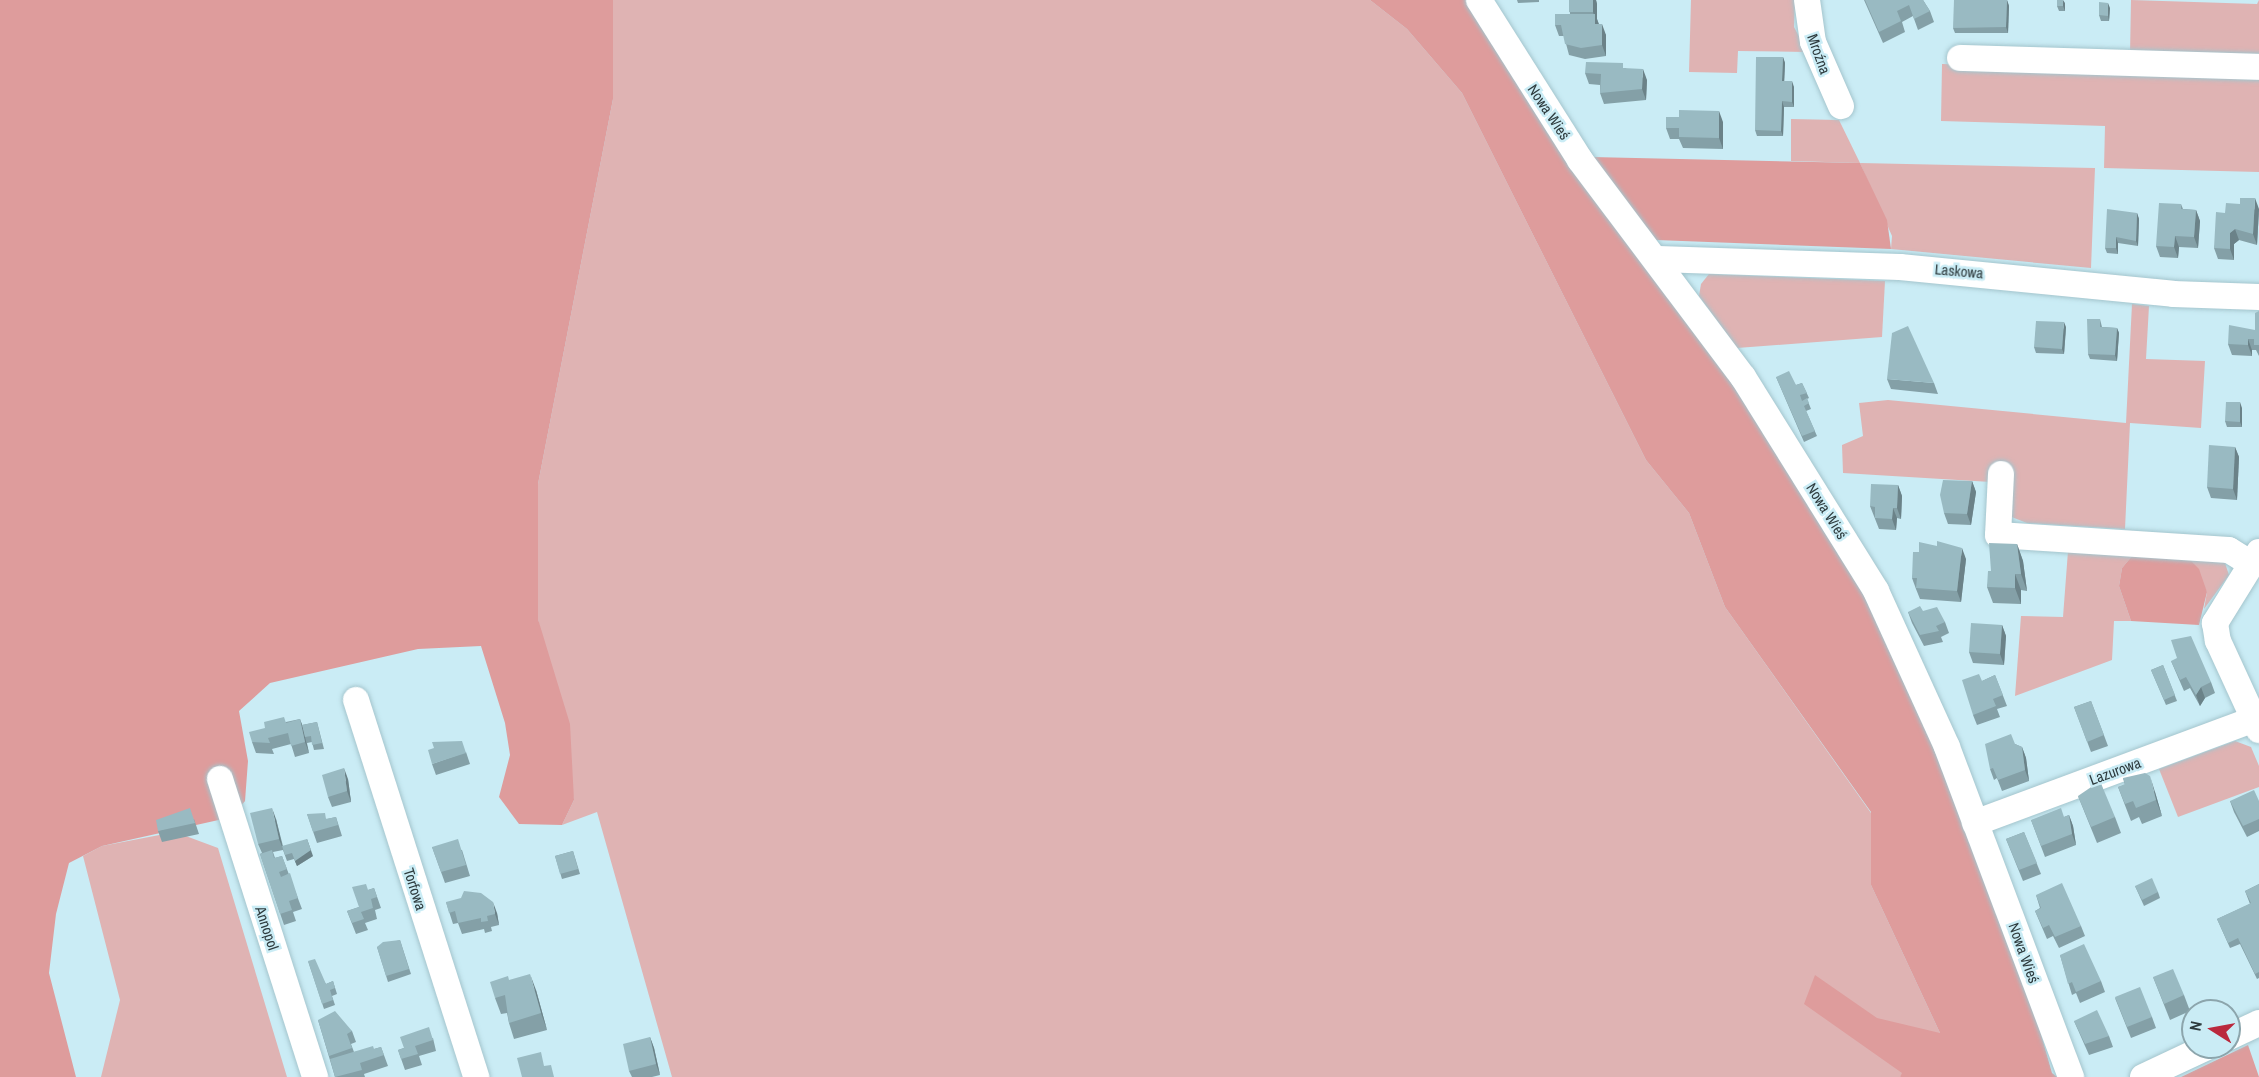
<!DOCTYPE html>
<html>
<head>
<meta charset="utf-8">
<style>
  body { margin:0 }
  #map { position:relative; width:2259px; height:1077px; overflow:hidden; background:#caecf5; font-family:"Archivo Narrow",sans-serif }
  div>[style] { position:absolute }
  .green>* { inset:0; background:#dfb3b3 }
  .forest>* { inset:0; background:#de9c9c }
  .roads { filter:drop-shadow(0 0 2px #a4c5cd) drop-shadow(0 0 2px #a4c5cd) }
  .minor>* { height:26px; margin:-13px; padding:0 13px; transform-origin:13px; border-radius:13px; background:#fff }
  .wall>* { inset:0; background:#84a0a7 }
  .shaded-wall>* { inset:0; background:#6b8288 }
  .building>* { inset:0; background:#99bac2 }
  span { translate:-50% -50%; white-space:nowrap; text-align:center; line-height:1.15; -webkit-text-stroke:5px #caecf5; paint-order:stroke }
  .street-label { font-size:15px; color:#2e3b3e }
  .north { position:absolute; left:2181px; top:999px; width:60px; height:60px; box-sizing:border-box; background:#caecf5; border:2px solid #8ca5ac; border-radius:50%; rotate:281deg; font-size:16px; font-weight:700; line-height:24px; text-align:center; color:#2e3b3e }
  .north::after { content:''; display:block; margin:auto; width:21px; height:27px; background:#ba293d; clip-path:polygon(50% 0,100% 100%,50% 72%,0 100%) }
</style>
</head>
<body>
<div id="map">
  <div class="green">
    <i style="clip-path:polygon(613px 0,1370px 0,1407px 29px,1462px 93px,1646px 460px,1689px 513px,1725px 607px,1871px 813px,1871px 885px,1940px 1033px,1900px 1077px,672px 1077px,597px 812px,562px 825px,574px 800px,538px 619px,538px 484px,613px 99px)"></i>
    <i style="clip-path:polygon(1691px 0,1795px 0,1794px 27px,1807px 52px,1738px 51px,1737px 73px,1689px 72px)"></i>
    <i style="clip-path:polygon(2131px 0,2257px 4px,2259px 0,2259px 62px,2130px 55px)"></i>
    <i style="clip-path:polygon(1942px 64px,2259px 75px,2259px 172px,2104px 168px,2105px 126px,1941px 121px)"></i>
    <i style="clip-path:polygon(1791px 119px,1839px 120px,1860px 163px,2095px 168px,2091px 268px,1891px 249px,1892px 236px,1860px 163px,1791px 161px)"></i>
    <i style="clip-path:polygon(1709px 274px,1885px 281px,1882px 337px,1737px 348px,1699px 296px,1701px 284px)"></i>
    <i style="clip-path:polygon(2132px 304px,2149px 306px,2146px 359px,2205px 361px,2201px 428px,2130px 423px,2125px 529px,2027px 523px,2009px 516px,1991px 482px,1843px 473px,1842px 445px,1863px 436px,1859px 403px,1888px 400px,2126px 423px)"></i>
    <i style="clip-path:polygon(2068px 551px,2132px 556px,2122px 568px,2119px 586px,2131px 621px,2114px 621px,2112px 660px,2015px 696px,2021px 616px,2063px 617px)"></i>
    <i style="clip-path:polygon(2188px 558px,2220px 561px,2225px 563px,2229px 575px,2204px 609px,2207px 592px)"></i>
    <i style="clip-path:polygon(2235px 741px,2251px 747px,2259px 766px,2259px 787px,2178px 817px,2159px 769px)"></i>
    <i style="clip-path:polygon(175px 832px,218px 848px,287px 1077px,101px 1077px,120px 1000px,83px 856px,102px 846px)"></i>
  </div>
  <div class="forest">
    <i style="clip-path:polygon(0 0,613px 0,613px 99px,538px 484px,538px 619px,570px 724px,574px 800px,562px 825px,519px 824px,499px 797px,510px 755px,505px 723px,481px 646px,418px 649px,270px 683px,239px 711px,248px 761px,245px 801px,232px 817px,102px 846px,69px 863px,56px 914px,49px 973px,76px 1077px,0 1077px)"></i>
    <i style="clip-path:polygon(1370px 0,1470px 0,1694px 319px,1880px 615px,2017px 950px,2052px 1073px,2057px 1077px,1900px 1077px,1902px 1073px,1804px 1004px,1815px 975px,1877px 1018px,1940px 1033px,1871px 885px,1871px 812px,1725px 607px,1689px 513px,1646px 460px,1462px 93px,1407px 29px)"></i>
    <i style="clip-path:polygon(1591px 157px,1860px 163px,1887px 220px,1891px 249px,1656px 240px)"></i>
    <i style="clip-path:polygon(2132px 556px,2188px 558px,2199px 569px,2207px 592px,2199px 625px,2131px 621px,2119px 586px,2122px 568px)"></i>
    <i style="clip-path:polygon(2248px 1045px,2259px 1077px,2181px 1077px)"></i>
  </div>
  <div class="roads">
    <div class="minor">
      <i style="left:1479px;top:0;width:189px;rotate:57.7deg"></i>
      <i style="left:1580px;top:160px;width:271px;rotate:53.1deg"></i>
      <i style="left:1743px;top:377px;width:252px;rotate:58.1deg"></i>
      <i style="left:1876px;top:591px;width:171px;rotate:65.5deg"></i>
      <i style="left:1947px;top:747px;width:353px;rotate:69.4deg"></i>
      <i style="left:1807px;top:0;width:42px;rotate:81.9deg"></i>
      <i style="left:1813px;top:42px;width:70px;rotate:66.4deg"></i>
      <i style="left:1960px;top:58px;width:299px;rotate:1.7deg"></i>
      <i style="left:1658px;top:259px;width:242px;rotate:1.9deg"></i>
      <i style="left:1900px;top:267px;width:274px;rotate:5.6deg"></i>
      <i style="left:2173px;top:294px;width:86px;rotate:2deg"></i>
      <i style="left:2001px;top:474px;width:61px;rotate:92.8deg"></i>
      <i style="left:1998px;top:535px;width:231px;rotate:3.7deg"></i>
      <i style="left:2229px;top:550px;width:26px;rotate:32deg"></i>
      <i style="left:2259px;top:552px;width:84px;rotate:121.8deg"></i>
      <i style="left:2215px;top:623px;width:18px;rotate:81deg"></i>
      <i style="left:2218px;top:641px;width:98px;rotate:65.3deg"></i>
      <i style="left:356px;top:700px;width:396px;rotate:72.3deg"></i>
      <i style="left:220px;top:779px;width:313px;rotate:72.3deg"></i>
      <i style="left:1975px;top:823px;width:298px;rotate:-20.4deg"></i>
      <i style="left:2229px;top:1037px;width:33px;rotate:-25deg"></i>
      <i style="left:2143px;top:1077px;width:71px;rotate:-25.1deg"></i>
    </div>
  </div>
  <div class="wall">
    <i style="clip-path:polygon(1517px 0,1539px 0,1539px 2px,1518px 3px)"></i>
    <i style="clip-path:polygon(1569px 0,1596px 0,1597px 4px,1597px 19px,1599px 24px,1606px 35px,1606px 56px,1585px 59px,1569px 55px,1564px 36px,1559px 36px,1555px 25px,1570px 14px)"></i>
    <i style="clip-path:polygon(1864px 0,1923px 0,1930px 11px,1934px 22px,1918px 30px,1913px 16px,1902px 22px,1905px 32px,1883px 43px)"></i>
    <i style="clip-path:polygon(2007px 0,2009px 6px,2008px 33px,1955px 33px,1953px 28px)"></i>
    <i style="clip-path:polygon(2065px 3px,2065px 11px,2059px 11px,2057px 6px)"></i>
    <i style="clip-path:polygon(2110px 8px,2109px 21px,2101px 21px,2099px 15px)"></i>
    <i style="clip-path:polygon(1783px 57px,1785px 63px,1784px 81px,1794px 87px,1794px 107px,1784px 107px,1783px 136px,1757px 136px,1755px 130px)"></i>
    <i style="clip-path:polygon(1625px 68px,1647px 80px,1646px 100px,1604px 104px,1600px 93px,1600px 85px,1589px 84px,1585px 73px)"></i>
    <i style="clip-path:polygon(1723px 122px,1723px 149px,1683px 148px,1679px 139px,1670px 139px,1666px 128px)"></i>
    <i style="clip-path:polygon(2181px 204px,2183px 209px,2196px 210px,2200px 221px,2198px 248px,2179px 247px,2178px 258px,2160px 257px,2156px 246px)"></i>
    <i style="clip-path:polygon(2259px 209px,2257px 245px,2239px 240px,2234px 244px,2234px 260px,2218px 259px,2214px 248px,2225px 213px)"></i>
    <i style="clip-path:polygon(2137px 213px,2139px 219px,2138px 246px,2118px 243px,2118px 254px,2107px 253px,2105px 248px)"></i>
    <i style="clip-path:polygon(2259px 311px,2259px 356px,2256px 350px,2252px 350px,2252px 356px,2232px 355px,2228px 344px,2255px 330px)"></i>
    <i style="clip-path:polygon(2100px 319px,2102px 327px,2117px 328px,2119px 333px,2117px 361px,2090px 359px,2088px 354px)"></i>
    <i style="clip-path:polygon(2066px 327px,2064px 354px,2036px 353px,2034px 347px)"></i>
    <i style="clip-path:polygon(1776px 377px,1796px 385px,1802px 383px,1809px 398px,1807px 399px,1811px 409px,1806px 411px,1817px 436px,1804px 442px)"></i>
    <i style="clip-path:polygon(1887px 379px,1934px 383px,1938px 394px,1891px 389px)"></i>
    <i style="clip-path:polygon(2242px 408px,2242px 427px,2227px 427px,2225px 421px)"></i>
    <i style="clip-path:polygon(2235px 447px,2239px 457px,2237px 500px,2211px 498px,2207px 487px)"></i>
    <i style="clip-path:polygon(1972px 481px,1976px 492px,1971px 525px,1948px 524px,1944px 513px)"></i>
    <i style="clip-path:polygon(1898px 485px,1902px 496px,1901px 519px,1897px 518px,1896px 530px,1879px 529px,1870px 506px)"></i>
    <i style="clip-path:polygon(2017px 544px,2023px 561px,2027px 591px,2021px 590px,2021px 604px,1993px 603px,1987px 587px,1991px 571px)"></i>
    <i style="clip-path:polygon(1937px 546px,1966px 559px,1961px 602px,1920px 599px,1916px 589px,1912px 578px,1919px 552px)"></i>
    <i style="clip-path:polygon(1923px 611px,1945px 622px,1949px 633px,1941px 637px,1943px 642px,1924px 646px,1912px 623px,1908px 612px)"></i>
    <i style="clip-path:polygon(2002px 625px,2006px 636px,2004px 665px,1973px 663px,1969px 652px)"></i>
    <i style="clip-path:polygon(2171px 661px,2211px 682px,2215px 693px,2205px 698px,2200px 706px,2190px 688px,2184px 691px)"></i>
    <i style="clip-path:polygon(2163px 665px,2177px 701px,2166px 705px,2151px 670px)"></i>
    <i style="clip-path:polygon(1995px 675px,2007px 706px,1997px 709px,2000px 717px,1977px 725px,1973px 715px,1982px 681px)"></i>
    <i style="clip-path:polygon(2091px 701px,2108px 746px,2091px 752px,2074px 707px)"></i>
    <i style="clip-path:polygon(300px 719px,302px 725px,317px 722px,324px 749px,314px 750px,312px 742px,307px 743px,309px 753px,295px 757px,291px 744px,272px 749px,274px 754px,256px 753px,252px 742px,286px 722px)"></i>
    <i style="clip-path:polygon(2015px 744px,2022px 747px,2026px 758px,2029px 781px,2002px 791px,1997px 778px,1994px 780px,1990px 769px)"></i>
    <i style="clip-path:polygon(466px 752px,470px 764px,436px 775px,432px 764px)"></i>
    <i style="clip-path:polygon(2123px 778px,2155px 792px,2162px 816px,2142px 824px,2139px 817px,2131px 821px,2118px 787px,2125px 785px)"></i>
    <i style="clip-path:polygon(348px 779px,351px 802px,332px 807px,328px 797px)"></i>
    <i style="clip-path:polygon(2078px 796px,2115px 817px,2121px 833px,2097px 843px)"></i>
    <i style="clip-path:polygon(2230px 801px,2259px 801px,2259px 831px,2247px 837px,2234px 812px)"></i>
    <i style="clip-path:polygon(307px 814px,327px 819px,336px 817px,342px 836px,317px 843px)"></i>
    <i style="clip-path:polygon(2069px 815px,2073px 826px,2076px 845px,2045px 857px,2031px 820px,2064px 817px)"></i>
    <i style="clip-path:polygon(194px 819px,199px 834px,162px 842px,158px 831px)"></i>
    <i style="clip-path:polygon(276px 819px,283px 846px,313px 856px,297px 866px,294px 859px,287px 861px,283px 850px,273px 852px,275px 858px,282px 856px,302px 909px,293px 912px,296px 921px,284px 925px,260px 854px,262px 853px,258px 844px)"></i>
    <i style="clip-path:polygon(2024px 832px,2041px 874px,2023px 881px,2006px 839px)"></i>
    <i style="clip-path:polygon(432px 847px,462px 850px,470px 876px,445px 883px)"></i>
    <i style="clip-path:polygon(573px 851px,580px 874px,562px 879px,555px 856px)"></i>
    <i style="clip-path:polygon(2259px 884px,2259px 978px,2257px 979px,2240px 944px,2230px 948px,2217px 919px,2250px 904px,2245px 891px)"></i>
    <i style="clip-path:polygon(2135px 886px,2158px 892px,2160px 898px,2144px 906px)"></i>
    <i style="clip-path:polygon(374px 888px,381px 908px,375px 910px,377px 919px,365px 923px,368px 930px,356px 934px,347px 911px,359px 907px,368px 890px)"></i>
    <i style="clip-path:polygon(2036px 895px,2081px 926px,2085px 936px,2059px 948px,2053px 936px,2047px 939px,2035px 911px,2040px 908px)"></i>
    <i style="clip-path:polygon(446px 902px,497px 913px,499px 925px,491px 927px,492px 931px,485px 933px,484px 929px,462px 934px,458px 923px,453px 924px)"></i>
    <i style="clip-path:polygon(400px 940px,411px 974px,388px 982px,377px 947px)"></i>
    <i style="clip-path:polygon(2060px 955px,2101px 981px,2105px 992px,2080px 1003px,2076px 993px,2072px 995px)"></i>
    <i style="clip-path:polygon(308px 961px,326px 984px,333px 981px,337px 994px,332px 996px,335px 1005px,324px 1009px)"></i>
    <i style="clip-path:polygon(2153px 977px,2184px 995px,2190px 1011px,2170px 1020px)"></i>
    <i style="clip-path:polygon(509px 980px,536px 990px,547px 1030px,514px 1039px,509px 1023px,507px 1013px,501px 1014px,495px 998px)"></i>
    <i style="clip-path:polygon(2115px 998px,2152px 1017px,2156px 1028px,2131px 1038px)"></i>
    <i style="clip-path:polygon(318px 1020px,352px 1031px,356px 1042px,351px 1044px,354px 1052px,374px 1049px,381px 1047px,388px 1066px,364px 1074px,365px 1077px,335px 1077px)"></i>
    <i style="clip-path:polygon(2074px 1021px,2109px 1036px,2113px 1047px,2089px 1055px)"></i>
    <i style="clip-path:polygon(650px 1037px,654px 1048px,660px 1075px,652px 1077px,632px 1077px,629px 1071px)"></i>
    <i style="clip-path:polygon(433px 1038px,436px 1051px,419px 1056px,422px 1065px,405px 1070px,398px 1050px)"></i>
  </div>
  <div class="shaded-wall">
    <i style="clip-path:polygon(1593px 0,1596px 0,1597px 4px,1597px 19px,1599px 25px,1595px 24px,1595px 19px,1593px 12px)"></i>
    <i style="clip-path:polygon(2007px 0,2009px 6px,2008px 33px,2006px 27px)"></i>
    <i style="clip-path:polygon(2063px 0,2065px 3px,2065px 11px,2063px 6px)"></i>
    <i style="clip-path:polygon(2108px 3px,2110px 8px,2109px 21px,2108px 16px)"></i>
    <i style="clip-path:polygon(1602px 24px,1606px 35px,1606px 56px,1602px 45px)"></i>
    <i style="clip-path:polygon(1783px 57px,1785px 63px,1784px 87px,1782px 81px)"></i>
    <i style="clip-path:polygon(1643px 69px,1647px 80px,1646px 100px,1642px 89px)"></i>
    <i style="clip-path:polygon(1792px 81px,1794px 87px,1794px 107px,1792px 102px)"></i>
    <i style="clip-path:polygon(1782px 101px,1784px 107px,1783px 136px,1781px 131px)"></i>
    <i style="clip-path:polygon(1719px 111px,1723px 122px,1723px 149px,1719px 138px)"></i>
    <i style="clip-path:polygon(2255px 198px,2259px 209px,2257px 245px,2253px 234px)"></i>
    <i style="clip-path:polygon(2196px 210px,2200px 221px,2198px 248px,2194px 237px)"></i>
    <i style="clip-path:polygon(2137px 213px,2139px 219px,2138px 246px,2136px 241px)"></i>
    <i style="clip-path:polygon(2235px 229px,2239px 240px,2234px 244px,2234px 260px,2230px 249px,2230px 233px)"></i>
    <i style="clip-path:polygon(2175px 236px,2179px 247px,2178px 258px,2174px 247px)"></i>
    <i style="clip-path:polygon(2116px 237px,2118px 243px,2118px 254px,2116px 248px)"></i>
    <i style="clip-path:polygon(2064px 322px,2066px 327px,2064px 354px,2062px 349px)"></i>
    <i style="clip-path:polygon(2117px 328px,2119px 333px,2117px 361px,2115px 355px)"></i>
    <i style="clip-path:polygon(2248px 339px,2252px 350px,2252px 356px,2248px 345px)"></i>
    <i style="clip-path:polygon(2240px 402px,2242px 408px,2242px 427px,2240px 422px)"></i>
    <i style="clip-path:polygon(2235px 447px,2239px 457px,2237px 500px,2233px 489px)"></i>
    <i style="clip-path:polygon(1972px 481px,1976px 492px,1971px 525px,1967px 514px)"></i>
    <i style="clip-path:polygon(1898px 485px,1902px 496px,1901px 519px,1897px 508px)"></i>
    <i style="clip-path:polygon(1893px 508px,1897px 518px,1896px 530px,1892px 519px)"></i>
    <i style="clip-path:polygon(2017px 544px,2023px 561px,2027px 591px,2021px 574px)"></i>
    <i style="clip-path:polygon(1962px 548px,1966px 559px,1961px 602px,1957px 591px)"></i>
    <i style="clip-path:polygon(2015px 574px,2021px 590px,2021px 604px,2015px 588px)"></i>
    <i style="clip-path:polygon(2002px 625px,2006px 636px,2004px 665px,2000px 654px)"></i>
    <i style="clip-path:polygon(2201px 687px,2205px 698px,2200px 706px,2196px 695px)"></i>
    <i style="clip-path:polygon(300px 719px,304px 730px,305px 737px,309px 753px,305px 742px)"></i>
    <i style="clip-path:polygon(2022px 747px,2026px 758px,2029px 781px,2025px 770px)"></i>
    <i style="clip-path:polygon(344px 768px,348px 779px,351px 802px,347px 791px)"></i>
    <i style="clip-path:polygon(2150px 776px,2155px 792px,2162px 816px,2156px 800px)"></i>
    <i style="clip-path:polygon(272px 808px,276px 819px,283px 849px,279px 839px)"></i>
    <i style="clip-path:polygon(2069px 815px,2073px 826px,2076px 845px,2072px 834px)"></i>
    <i style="clip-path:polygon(307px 839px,313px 856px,297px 866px,295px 861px)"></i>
    <i style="clip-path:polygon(493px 902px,497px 913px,499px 925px,495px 914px)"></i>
    <i style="clip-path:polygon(530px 974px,536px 990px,547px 1030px,541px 1013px)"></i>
    <i style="clip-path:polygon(650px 1037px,654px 1048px,660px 1075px,656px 1064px)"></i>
  </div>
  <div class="building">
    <i style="clip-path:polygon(1569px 0,1593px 0,1593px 12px,1569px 12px)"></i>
    <i style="clip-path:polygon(1865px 0,1923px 0,1930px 11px,1914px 19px,1909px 5px,1897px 11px,1901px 21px,1879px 32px)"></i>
    <i style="clip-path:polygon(1954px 0,2007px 0,2006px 27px,1953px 28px)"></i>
    <i style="clip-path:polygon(2057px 0,2063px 0,2063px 6px,2057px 6px)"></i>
    <i style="clip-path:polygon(2099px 2px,2108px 3px,2108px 16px,2099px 15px)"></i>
    <i style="clip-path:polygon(1555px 14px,1595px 14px,1595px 24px,1602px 24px,1602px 45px,1581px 48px,1565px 44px,1561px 25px,1555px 25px)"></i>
    <i style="clip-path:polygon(1756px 57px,1783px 57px,1782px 81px,1792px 81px,1792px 102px,1782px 101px,1781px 131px,1755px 130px)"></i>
    <i style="clip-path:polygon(1586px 62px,1623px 63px,1623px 68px,1643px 69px,1642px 89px,1600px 93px,1601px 74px,1585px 73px)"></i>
    <i style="clip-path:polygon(1679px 110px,1719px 111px,1719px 138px,1679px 137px,1679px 128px,1666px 128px,1666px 117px,1679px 117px)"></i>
    <i style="clip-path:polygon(2240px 198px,2255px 198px,2253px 234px,2235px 229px,2230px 233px,2230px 249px,2214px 248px,2216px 212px,2225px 213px,2226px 203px,2240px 204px)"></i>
    <i style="clip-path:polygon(2159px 203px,2181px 204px,2181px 209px,2196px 210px,2194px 237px,2175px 236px,2174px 247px,2156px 246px)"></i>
    <i style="clip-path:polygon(2107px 209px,2137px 213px,2136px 241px,2116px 237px,2116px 248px,2105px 248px)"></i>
    <i style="clip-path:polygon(2259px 311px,2259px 345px,2254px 345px,2254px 339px,2248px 339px,2248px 345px,2228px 344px,2229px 325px,2255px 330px,2255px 313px)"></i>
    <i style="clip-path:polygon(2087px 319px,2100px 319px,2100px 327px,2117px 328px,2115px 355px,2088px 354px)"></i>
    <i style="clip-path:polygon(2036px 321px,2064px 322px,2062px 349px,2034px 347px)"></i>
    <i style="clip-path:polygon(1908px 326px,1934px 383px,1887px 379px,1892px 333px)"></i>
    <i style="clip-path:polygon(1789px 371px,1796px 385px,1802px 383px,1807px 393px,1800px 395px,1802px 401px,1807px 398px,1809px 403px,1804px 406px,1815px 431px,1802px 436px,1776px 377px)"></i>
    <i style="clip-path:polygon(2226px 402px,2240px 402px,2240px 422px,2225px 421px)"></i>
    <i style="clip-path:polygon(2209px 445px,2235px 447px,2233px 489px,2207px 487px)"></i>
    <i style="clip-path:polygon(1943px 480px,1972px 481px,1967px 514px,1944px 513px,1940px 495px)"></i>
    <i style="clip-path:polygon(1871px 484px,1898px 485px,1897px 508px,1893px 508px,1892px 519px,1875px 518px,1875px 507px,1870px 506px)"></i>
    <i style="clip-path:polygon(1937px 541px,1962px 548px,1957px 591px,1916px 588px,1917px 578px,1912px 578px,1913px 552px,1919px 552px,1919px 542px,1937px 546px)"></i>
    <i style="clip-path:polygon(1989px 543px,2017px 544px,2021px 574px,2015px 574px,2015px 588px,1987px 587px,1988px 571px,1991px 571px)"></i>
    <i style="clip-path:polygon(1920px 606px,1923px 611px,1937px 607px,1945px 622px,1936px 626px,1939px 631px,1920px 635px,1908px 612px)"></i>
    <i style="clip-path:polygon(1971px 623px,2002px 625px,2000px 654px,1969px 652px)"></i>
    <i style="clip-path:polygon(2191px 636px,2211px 682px,2201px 687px,2196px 695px,2186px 677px,2180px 680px,2171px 661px,2177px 658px,2171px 640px)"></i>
    <i style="clip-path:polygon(2163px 665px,2175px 695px,2164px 700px,2151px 670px)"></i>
    <i style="clip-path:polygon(1979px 674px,1982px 681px,1995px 675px,2003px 695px,1993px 699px,1996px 706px,1973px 715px,1962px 680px)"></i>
    <i style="clip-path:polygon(2091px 701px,2104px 735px,2087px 742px,2074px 707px)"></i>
    <i style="clip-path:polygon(284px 717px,286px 723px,300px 719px,305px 742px,291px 746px,288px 733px,268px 738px,270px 743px,252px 742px,249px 732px,265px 728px,264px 722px)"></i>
    <i style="clip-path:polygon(317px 722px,322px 743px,312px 745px,311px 736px,305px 737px,302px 725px)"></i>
    <i style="clip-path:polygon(2011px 734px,2015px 744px,2022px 747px,2025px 770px,1998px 780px,1993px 768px,1990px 769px,1985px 744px)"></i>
    <i style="clip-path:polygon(462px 741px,466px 753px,432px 764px,428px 750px,434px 748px,432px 742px)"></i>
    <i style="clip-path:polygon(344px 768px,347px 791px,328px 797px,322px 775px)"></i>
    <i style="clip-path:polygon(2145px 773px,2150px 776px,2156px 800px,2136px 808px,2133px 801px,2125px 804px,2118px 787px,2125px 784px,2123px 778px)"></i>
    <i style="clip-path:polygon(2100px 781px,2115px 817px,2091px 827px,2078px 796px)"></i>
    <i style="clip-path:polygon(2254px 790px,2259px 801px,2259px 819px,2243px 826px,2230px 801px)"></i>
    <i style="clip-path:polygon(190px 808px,195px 823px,158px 831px,156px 820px)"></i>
    <i style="clip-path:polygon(272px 808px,279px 839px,258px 844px,250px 813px)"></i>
    <i style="clip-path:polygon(2061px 808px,2064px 817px,2069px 815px,2072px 834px,2041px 846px,2031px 820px)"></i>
    <i style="clip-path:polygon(325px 813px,326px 819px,336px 817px,338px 825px,313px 832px,307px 814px)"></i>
    <i style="clip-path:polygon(2024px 832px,2037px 863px,2019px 870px,2006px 839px)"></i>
    <i style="clip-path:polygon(307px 839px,311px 850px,295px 861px,292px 853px,285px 855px,282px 846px)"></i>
    <i style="clip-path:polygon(458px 839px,466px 865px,441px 872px,432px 847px)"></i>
    <i style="clip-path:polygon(272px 850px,274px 858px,282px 856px,287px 869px,279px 872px,281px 877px,290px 873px,298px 898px,289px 901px,292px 910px,280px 914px,260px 854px)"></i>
    <i style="clip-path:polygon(573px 851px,578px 869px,560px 874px,555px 856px)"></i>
    <i style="clip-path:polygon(2152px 878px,2158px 892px,2142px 900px,2135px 886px)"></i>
    <i style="clip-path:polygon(2062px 883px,2081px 926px,2055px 937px,2049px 925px,2043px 928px,2035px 911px,2041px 908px,2036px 895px)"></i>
    <i style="clip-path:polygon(366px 884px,368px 890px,374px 888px,377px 897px,371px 899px,373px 908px,361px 912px,364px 919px,352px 923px,347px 911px,359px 907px,352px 887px)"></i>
    <i style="clip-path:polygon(2259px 884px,2259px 972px,2255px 974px,2238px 938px,2228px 943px,2217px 919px,2251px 903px,2245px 891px)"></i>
    <i style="clip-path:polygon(464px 891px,481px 893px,493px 902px,495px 914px,487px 916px,488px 921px,481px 922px,481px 918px,458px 923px,455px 911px,449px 913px,446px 902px,461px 898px)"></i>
    <i style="clip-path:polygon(400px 940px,409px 969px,386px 976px,377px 947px,383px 942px)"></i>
    <i style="clip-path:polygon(2084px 944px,2101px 981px,2076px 992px,2072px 982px,2068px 984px,2060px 955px)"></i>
    <i style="clip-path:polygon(315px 959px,326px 984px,333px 981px,335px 988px,330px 990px,333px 1000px,322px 1004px,308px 961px)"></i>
    <i style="clip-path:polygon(2173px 969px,2184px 995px,2164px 1004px,2153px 977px)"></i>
    <i style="clip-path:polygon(530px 974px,541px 1013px,509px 1023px,505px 995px,495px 998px,490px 982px,508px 976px,509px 980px)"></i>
    <i style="clip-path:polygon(2140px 987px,2152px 1017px,2127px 1027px,2115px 997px)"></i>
    <i style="clip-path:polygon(2097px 1010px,2109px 1036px,2085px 1044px,2074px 1021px)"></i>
    <i style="clip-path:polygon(335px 1011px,352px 1031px,347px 1034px,352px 1048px,329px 1056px,318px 1020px)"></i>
    <i style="clip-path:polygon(429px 1027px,433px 1040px,415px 1046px,418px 1054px,401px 1059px,398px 1050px,404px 1048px,400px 1037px)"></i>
    <i style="clip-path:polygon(650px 1037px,656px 1064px,629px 1071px,623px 1044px)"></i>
    <i style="clip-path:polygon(373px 1046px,374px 1049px,381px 1047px,384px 1055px,360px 1063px,362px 1070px,335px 1077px,330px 1059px)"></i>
    <i style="clip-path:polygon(541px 1052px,544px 1066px,551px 1065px,554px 1077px,522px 1077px,517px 1058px)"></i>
  </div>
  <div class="street-label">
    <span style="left:1819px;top:54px;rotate:70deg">Mroźna</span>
    <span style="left:1549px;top:112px;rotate:56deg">Nowa Wieś</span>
    <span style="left:1959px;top:271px;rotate:5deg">Laskowa</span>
    <span style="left:1827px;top:511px;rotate:58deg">Nowa Wieś</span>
    <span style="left:2115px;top:771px;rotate:-20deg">Lazurowa</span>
    <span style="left:415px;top:889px;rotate:72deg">Torfowa</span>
    <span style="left:267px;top:928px;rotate:72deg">Annopol</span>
    <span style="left:2024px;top:953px;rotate:70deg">Nowa Wieś</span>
  </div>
  <div class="north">N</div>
</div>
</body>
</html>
